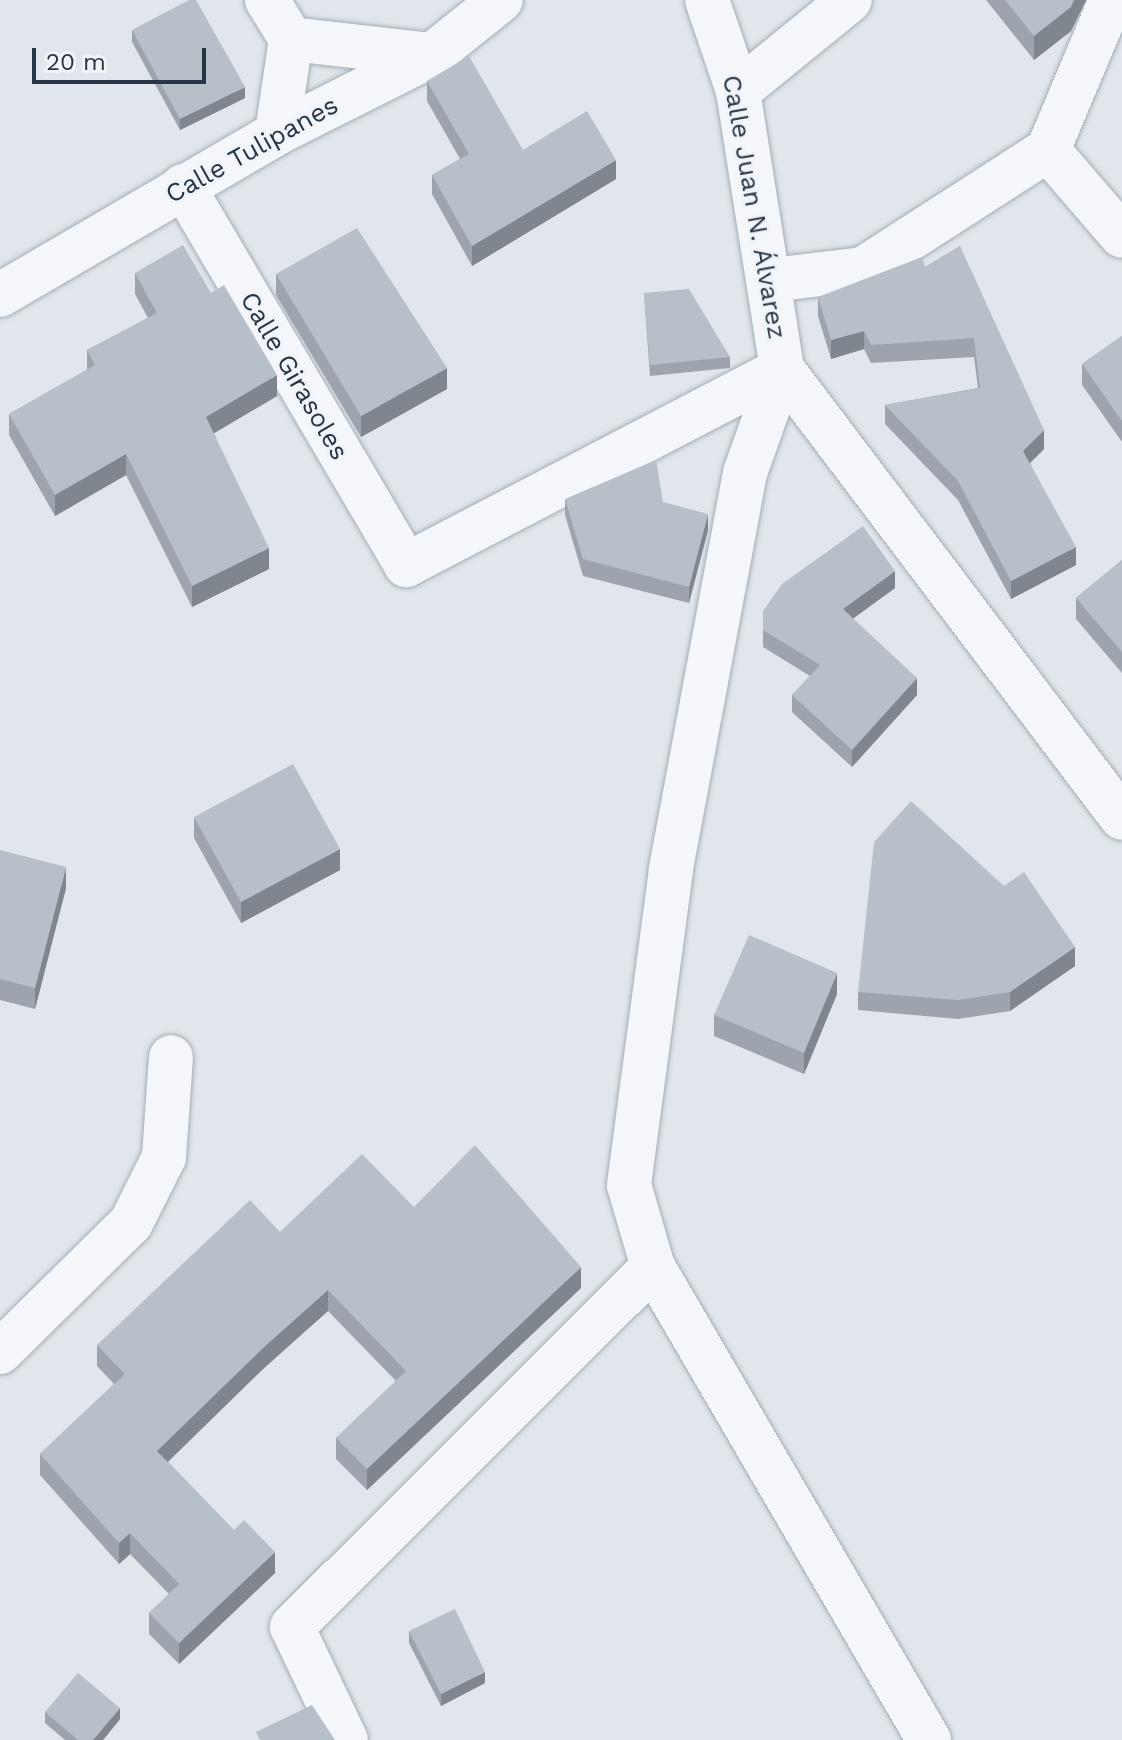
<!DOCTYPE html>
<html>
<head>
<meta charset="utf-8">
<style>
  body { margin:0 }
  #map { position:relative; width:1122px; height:1740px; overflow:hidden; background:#e0e6eb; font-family:"Work Sans",sans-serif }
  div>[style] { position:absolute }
  .roads { filter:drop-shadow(0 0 2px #a5adb6) drop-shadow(0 0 2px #a5adb6) }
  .minor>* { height:44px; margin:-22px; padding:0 22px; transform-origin:22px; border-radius:22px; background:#f4f6f9 }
  .wall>* { inset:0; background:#9da4ad }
  .shaded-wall>* { inset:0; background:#80868d }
  .building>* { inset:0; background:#b7bfc9 }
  span { translate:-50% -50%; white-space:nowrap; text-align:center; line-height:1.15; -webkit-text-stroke:6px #f0f4f8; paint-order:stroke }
  .street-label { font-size:26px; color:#273544 }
  .scale { position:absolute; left:32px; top:48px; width:174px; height:36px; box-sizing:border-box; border:4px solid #273544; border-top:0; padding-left:10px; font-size:24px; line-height:28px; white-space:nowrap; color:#273544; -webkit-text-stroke:6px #f0f4f8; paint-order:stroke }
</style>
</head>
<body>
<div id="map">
  <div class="roads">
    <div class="minor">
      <i style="left:267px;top:0;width:46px;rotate:58.4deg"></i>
      <i style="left:291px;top:39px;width:95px;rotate:98.5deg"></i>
      <i style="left:707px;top:0;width:96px;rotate:71.2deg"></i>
      <i style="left:738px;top:91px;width:281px;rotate:81deg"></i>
      <i style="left:782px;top:369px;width:110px;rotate:109.6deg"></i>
      <i style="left:745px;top:473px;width:404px;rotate:100.6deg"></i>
      <i style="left:671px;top:870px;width:318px;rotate:97.6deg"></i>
      <i style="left:629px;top:1185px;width:85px;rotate:73.7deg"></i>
      <i style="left:653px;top:1267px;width:548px;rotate:59.74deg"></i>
      <i style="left:291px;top:39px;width:142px;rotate:6.5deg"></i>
      <i style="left:738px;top:91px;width:144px;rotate:-39.1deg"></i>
      <i style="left:1048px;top:150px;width:113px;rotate:49.3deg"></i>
      <i style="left:183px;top:186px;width:440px;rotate:59.5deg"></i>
      <i style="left:406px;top:565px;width:424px;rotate:-27.5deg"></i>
      <i style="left:771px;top:280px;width:93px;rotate:-6.8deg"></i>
      <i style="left:863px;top:269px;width:220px;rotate:-32.8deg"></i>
      <i style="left:1048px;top:150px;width:163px;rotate:-67.2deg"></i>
      <i style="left:0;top:295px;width:321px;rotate:-30.3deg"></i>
      <i style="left:277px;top:133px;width:174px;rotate:-26.7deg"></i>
      <i style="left:432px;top:55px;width:88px;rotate:-38.6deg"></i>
      <i style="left:782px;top:369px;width:563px;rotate:52.87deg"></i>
      <i style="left:0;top:1352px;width:184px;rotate:-44.6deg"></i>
      <i style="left:131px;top:1223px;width:74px;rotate:-63.4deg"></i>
      <i style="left:164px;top:1157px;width:100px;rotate:-86deg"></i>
      <i style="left:346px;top:1740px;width:125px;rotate:-115.5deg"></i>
      <i style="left:292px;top:1627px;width:510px;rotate:-44.92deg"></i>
    </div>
  </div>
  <div class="wall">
    <i style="clip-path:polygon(986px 0,1086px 0,1071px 31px,1034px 60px)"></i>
    <i style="clip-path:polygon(132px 30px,245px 98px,180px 130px,132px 42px)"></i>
    <i style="clip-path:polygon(427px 81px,523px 150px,616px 179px,472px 266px,432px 194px,432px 175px,460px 159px,427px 101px)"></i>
    <i style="clip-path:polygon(960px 246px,1044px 449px,1030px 463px,1076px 565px,1011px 599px,958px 500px,885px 424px,885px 405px,978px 388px,974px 357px,871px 363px,864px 349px,831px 359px,818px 316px,818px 297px,925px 267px)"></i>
    <i style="clip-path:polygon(135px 273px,211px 293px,277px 396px,214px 433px,269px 569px,192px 607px,126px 475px,55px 516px,9px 435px,9px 414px,87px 370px,87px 350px,148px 318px,135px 294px)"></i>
    <i style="clip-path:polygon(276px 274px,447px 389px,361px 437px,276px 295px)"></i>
    <i style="clip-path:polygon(644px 293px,730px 357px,730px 368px,650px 376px)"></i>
    <i style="clip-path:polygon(1122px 336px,1122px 442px,1082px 385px,1082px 364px)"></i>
    <i style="clip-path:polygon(565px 499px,663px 502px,708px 530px,689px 603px,583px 576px,565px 515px)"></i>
    <i style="clip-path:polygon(1122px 560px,1122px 673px,1076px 619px,1076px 598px)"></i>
    <i style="clip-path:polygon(895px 588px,853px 618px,917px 695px,852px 767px,792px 712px,792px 695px,810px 676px,763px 647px,763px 611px)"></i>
    <i style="clip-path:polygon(194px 817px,340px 870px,241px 923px,194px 838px)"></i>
    <i style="clip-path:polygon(0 850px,66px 888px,35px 1009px,0 1000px)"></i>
    <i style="clip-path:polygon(1075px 966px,1010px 1011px,958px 1019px,858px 1010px,858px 992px)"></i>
    <i style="clip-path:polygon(837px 994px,804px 1074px,714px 1036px,714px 1015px)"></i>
    <i style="clip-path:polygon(414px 1207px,581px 1288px,367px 1490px,336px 1459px,336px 1438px,396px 1381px,328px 1311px,263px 1369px,168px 1462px,275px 1573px,179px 1664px,149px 1634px,149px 1613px,169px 1594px,130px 1554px,119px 1564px,40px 1475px,40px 1454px,114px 1384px,97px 1366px,97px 1345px,280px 1232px)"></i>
    <i style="clip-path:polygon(409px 1631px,485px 1683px,441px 1706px,409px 1643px)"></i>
    <i style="clip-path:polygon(45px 1712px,120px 1719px,103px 1740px,65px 1740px,45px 1723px)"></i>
  </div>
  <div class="shaded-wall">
    <i style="clip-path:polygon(1074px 0,1086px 0,1071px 31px,1034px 60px,1034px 36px)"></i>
    <i style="clip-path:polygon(245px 87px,245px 98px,180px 130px,180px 119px)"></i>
    <i style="clip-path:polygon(616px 160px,616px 179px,472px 266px,472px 246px)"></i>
    <i style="clip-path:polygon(864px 331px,864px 349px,831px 359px,831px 340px)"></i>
    <i style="clip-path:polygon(447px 368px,447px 389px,361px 437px,361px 416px)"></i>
    <i style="clip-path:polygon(277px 375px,277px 396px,206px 438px,206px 417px)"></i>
    <i style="clip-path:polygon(1044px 430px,1044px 449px,1023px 470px,1023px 451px)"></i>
    <i style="clip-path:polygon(126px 454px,126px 475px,55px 516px,55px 495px)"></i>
    <i style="clip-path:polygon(708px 514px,708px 530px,689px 603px,689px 587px)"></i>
    <i style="clip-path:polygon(1076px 547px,1076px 565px,1011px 599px,1011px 581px)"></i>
    <i style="clip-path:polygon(269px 548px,269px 569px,192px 607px,192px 586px)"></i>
    <i style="clip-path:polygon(895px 571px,895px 588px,843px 626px,843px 609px)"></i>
    <i style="clip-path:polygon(917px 678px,917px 695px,852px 767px,852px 750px)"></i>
    <i style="clip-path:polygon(340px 849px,340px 870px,241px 923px,241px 902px)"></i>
    <i style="clip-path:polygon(66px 867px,66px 888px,35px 1009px,35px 988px)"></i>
    <i style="clip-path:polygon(1075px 947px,1075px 966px,1010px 1011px,1010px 992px)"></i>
    <i style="clip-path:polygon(837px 973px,837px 994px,804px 1074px,804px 1053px)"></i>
    <i style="clip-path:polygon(581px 1267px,581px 1288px,367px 1490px,367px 1469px)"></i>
    <i style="clip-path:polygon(328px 1290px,328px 1311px,263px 1369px,157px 1472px,157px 1451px,263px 1348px)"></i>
    <i style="clip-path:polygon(130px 1533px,130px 1554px,119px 1564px,119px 1543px)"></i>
    <i style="clip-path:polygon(275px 1552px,275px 1573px,179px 1664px,179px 1643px)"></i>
    <i style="clip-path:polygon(485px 1672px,485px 1683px,441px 1706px,441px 1694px)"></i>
    <i style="clip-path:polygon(120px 1708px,120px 1719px,103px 1740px,93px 1740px)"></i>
  </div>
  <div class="building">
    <i style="clip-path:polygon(189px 0,196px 0,245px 87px,180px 119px,132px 30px)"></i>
    <i style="clip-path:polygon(1005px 0,1074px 0,1071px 7px,1034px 36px)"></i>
    <i style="clip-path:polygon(469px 56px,523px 150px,587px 111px,616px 160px,472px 246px,432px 175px,469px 154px,427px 81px)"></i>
    <i style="clip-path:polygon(357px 228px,447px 368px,361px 416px,276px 274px)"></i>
    <i style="clip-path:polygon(183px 245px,211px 293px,224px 285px,277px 375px,206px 417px,269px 548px,192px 586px,126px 454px,55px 495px,9px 414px,95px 365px,87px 350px,157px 313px,135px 273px)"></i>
    <i style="clip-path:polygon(960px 246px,1044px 430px,1023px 451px,1076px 547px,1011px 581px,958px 481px,885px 405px,980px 388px,974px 338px,871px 345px,864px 331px,831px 340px,818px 297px,922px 257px,925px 267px)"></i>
    <i style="clip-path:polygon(689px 289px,730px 357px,650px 365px,644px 293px)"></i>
    <i style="clip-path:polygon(1122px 336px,1122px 421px,1082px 364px)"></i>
    <i style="clip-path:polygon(656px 460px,663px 502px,708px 514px,689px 587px,583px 559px,565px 499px)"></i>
    <i style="clip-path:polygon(863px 526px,895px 571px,843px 609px,917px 678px,852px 750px,792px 695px,820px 665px,763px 630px,763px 611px,782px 584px)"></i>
    <i style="clip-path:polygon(1122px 560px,1122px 652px,1076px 598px)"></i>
    <i style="clip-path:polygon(293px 764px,340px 849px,241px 902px,194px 817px)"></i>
    <i style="clip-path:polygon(911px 801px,1004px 886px,1024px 872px,1075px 947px,1010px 992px,958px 1000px,858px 992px,874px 842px)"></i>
    <i style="clip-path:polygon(0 850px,66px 867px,35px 988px,0 979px)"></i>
    <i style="clip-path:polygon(749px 935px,837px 973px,804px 1053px,714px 1015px)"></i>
    <i style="clip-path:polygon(475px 1145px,581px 1267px,367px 1469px,336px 1438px,406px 1371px,328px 1290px,263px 1348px,157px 1451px,234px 1530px,244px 1520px,275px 1552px,179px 1643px,149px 1613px,179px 1584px,130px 1533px,119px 1543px,40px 1454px,125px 1374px,97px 1345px,250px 1200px,280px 1232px,362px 1154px,414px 1207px)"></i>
    <i style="clip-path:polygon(455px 1609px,485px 1672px,441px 1694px,409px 1631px)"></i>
    <i style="clip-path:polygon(78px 1673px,120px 1708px,93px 1740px,78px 1740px,45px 1712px)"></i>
    <i style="clip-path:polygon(312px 1705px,335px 1740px,260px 1740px,256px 1732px)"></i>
  </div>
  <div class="street-label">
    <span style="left:252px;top:150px;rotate:-29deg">Calle Tulipanes</span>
    <span style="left:754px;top:207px;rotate:80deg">Calle Juan N. Álvarez</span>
    <span style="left:294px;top:376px;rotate:60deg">Calle Girasoles</span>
  </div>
  <div class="scale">20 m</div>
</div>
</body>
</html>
